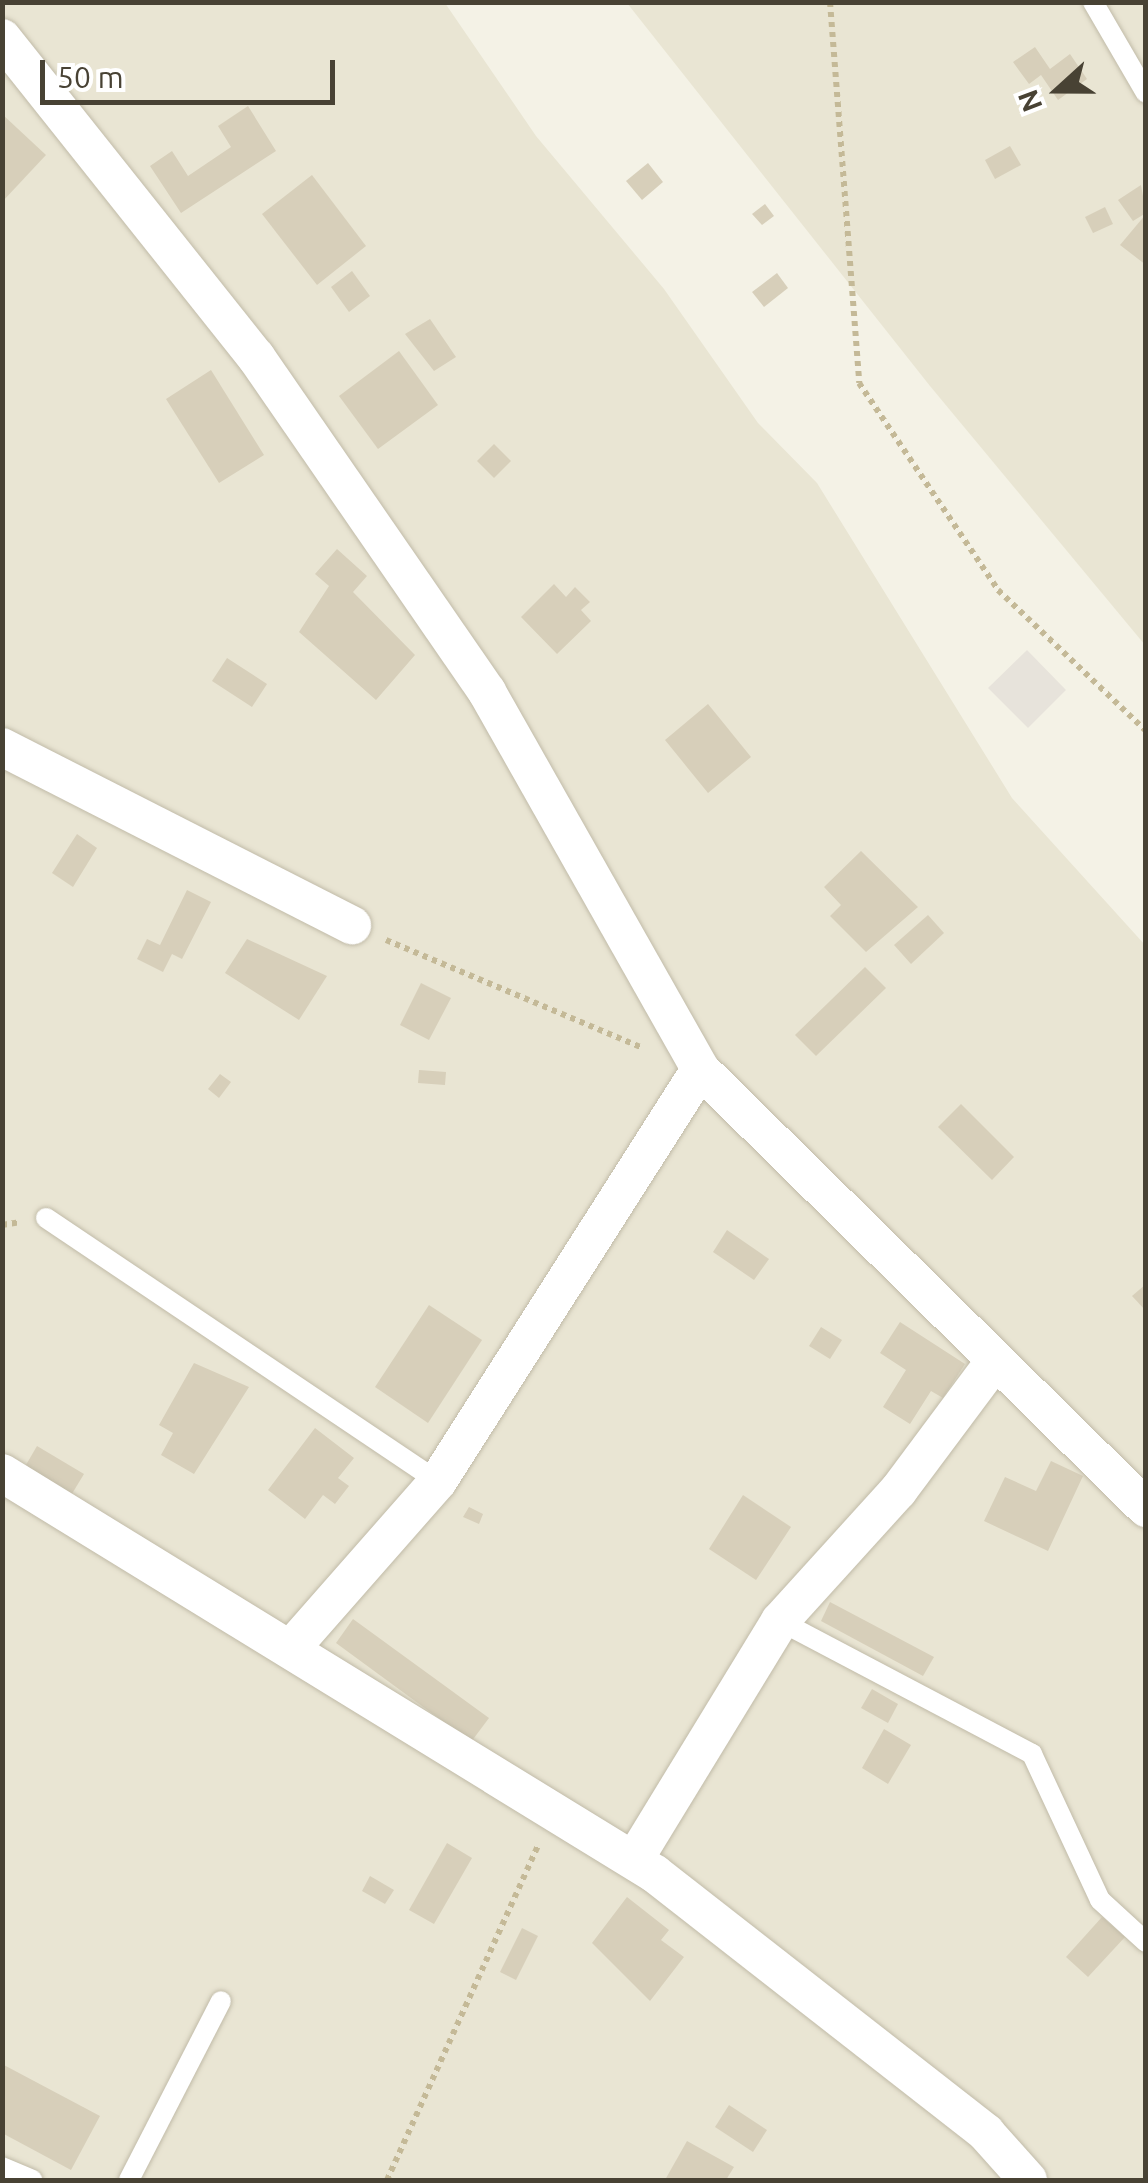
<!DOCTYPE html>
<html>
<head>
<meta charset="utf-8">
<style>
  body { margin:0 }
  #map { position:relative; width:1148px; height:2183px; overflow:hidden; background:#f4f2e6; font-family:Ubuntu,sans-serif }
  div>[style] { position:absolute }
  .residential>* { inset:0; background:#e9e5d3 }
  .industrial>* { inset:0; background:#e7e3db }
  .building>* { inset:0; background:#d7cfba }
  .path>* { height:6px; margin-top:-3px; transform-origin:0; background:repeating-linear-gradient(90deg,#c4b997 0 5px,transparent 0 10px) }
  .roads { filter:drop-shadow(0 0 2px #c1bba8) drop-shadow(0 0 2px #c1bba8) }
  .service>* { height:20px; margin:-10px; padding:0 10px; transform-origin:10px; border-radius:10px; background:#fff }
  .minor>* { height:38px; margin:-19px; padding:0 19px; transform-origin:19px; border-radius:19px; background:#fff }
  span { translate:-50% -50%; white-space:nowrap; text-align:center; line-height:1.15; -webkit-text-stroke:10px #fff; paint-order:stroke }
  .frame { position:absolute; inset:0; border:5px solid #484234; pointer-events:none }
  .north { position:absolute; left:1008px; top:40px; width:100px; height:100px; -webkit-text-stroke:8px #fff; paint-order:stroke; rotate:249deg; font-size:28px; font-weight:700; line-height:40px; text-align:center; color:#484234 }
  .north::after { content:''; display:block; margin:auto; width:35px; height:45px; background:#484234; clip-path:polygon(50% 0,100% 100%,50% 72%,0 100%) }
  .scale { position:absolute; left:40px; top:60px; width:295px; height:45px; box-sizing:border-box; border:5px solid #484234; border-top:0; padding-left:12px; font-size:30px; line-height:35px; white-space:nowrap; color:#484234; -webkit-text-stroke:8px #fff; paint-order:stroke }
</style>
</head>
<body>
<div id="map">
  <div class="residential">
    <i style="clip-path:polygon(3px 3px,445px 3px,536px 136px,664px 289px,758px 423px,817px 483px,1012px 798px,1145px 945px,1145px 2180px,3px 2180px)"></i>
    <i style="clip-path:polygon(627px 3px,1145px 3px,1145px 645px,930px 386px)"></i>
  </div>
  <div class="industrial">
    <i style="clip-path:polygon(1027px 650px,1066px 690px,1028px 728px,988px 688px)"></i>
  </div>
  <div class="building">
    <i style="clip-path:polygon(1035px 47px,1050px 69px,1070px 54px,1087px 79px,1058px 100px,1041px 75px,1029px 84px,1013px 62px)"></i>
    <i style="clip-path:polygon(248px 106px,276px 151px,181px 213px,150px 166px,172px 151px,188px 176px,231px 147px,218px 126px)"></i>
    <i style="clip-path:polygon(2px 114px,46px 155px,2px 202px)"></i>
    <i style="clip-path:polygon(1010px 146px,1021px 165px,995px 179px,985px 160px)"></i>
    <i style="clip-path:polygon(648px 163px,663px 182px,642px 200px,626px 181px)"></i>
    <i style="clip-path:polygon(312px 175px,366px 246px,317px 285px,262px 214px)"></i>
    <i style="clip-path:polygon(1141px 185px,1146px 213px,1133px 221px,1118px 200px)"></i>
    <i style="clip-path:polygon(765px 204px,774px 216px,762px 225px,752px 214px)"></i>
    <i style="clip-path:polygon(1105px 207px,1113px 224px,1093px 233px,1085px 217px)"></i>
    <i style="clip-path:polygon(1146px 214px,1146px 265px,1120px 245px)"></i>
    <i style="clip-path:polygon(352px 271px,370px 296px,349px 312px,331px 287px)"></i>
    <i style="clip-path:polygon(777px 273px,788px 288px,764px 307px,752px 292px)"></i>
    <i style="clip-path:polygon(430px 319px,456px 357px,434px 371px,405px 334px)"></i>
    <i style="clip-path:polygon(399px 351px,438px 405px,378px 449px,339px 396px)"></i>
    <i style="clip-path:polygon(211px 370px,264px 455px,219px 483px,166px 399px)"></i>
    <i style="clip-path:polygon(494px 444px,511px 461px,494px 478px,477px 461px)"></i>
    <i style="clip-path:polygon(337px 549px,367px 576px,353px 592px,415px 655px,376px 700px,299px 632px,329px 586px,315px 574px)"></i>
    <i style="clip-path:polygon(554px 584px,566px 597px,575px 587px,590px 602px,581px 610px,591px 621px,557px 654px,521px 617px)"></i>
    <i style="clip-path:polygon(227px 658px,267px 684px,252px 707px,212px 681px)"></i>
    <i style="clip-path:polygon(708px 704px,751px 757px,708px 793px,665px 740px)"></i>
    <i style="clip-path:polygon(77px 834px,97px 848px,73px 887px,52px 873px)"></i>
    <i style="clip-path:polygon(861px 851px,918px 907px,866px 952px,830px 916px,841px 905px,824px 887px)"></i>
    <i style="clip-path:polygon(187px 890px,211px 902px,182px 959px,172px 954px,163px 972px,137px 959px,147px 939px,160px 945px)"></i>
    <i style="clip-path:polygon(928px 915px,944px 933px,911px 964px,894px 945px)"></i>
    <i style="clip-path:polygon(247px 939px,327px 976px,299px 1020px,225px 973px)"></i>
    <i style="clip-path:polygon(865px 967px,886px 988px,816px 1056px,795px 1035px)"></i>
    <i style="clip-path:polygon(421px 983px,451px 998px,429px 1040px,400px 1025px)"></i>
    <i style="clip-path:polygon(419px 1070px,446px 1072px,445px 1085px,418px 1083px)"></i>
    <i style="clip-path:polygon(220px 1074px,231px 1082px,219px 1098px,208px 1089px)"></i>
    <i style="clip-path:polygon(961px 1104px,1014px 1157px,992px 1180px,938px 1127px)"></i>
    <i style="clip-path:polygon(727px 1230px,769px 1259px,754px 1280px,713px 1252px)"></i>
    <i style="clip-path:polygon(1146px 1284px,1146px 1311px,1132px 1296px)"></i>
    <i style="clip-path:polygon(429px 1305px,482px 1340px,428px 1423px,375px 1387px)"></i>
    <i style="clip-path:polygon(900px 1322px,965px 1364px,943px 1398px,931px 1391px,910px 1424px,883px 1407px,906px 1370px,880px 1353px)"></i>
    <i style="clip-path:polygon(821px 1327px,842px 1340px,830px 1359px,809px 1346px)"></i>
    <i style="clip-path:polygon(194px 1363px,249px 1387px,194px 1474px,161px 1455px,173px 1433px,159px 1425px)"></i>
    <i style="clip-path:polygon(315px 1428px,354px 1458px,338px 1478px,349px 1486px,335px 1504px,323px 1495px,305px 1519px,268px 1490px)"></i>
    <i style="clip-path:polygon(37px 1446px,84px 1474px,70px 1497px,23px 1470px)"></i>
    <i style="clip-path:polygon(1051px 1461px,1083px 1476px,1048px 1551px,984px 1521px,1005px 1477px,1036px 1491px)"></i>
    <i style="clip-path:polygon(743px 1495px,791px 1527px,756px 1580px,709px 1549px)"></i>
    <i style="clip-path:polygon(469px 1507px,483px 1514px,479px 1524px,463px 1517px)"></i>
    <i style="clip-path:polygon(830px 1602px,934px 1657px,923px 1676px,821px 1621px)"></i>
    <i style="clip-path:polygon(353px 1619px,489px 1718px,471px 1742px,336px 1643px)"></i>
    <i style="clip-path:polygon(872px 1689px,898px 1704px,888px 1723px,861px 1708px)"></i>
    <i style="clip-path:polygon(884px 1729px,911px 1745px,888px 1784px,862px 1768px)"></i>
    <i style="clip-path:polygon(447px 1843px,472px 1858px,434px 1924px,409px 1910px)"></i>
    <i style="clip-path:polygon(370px 1876px,394px 1890px,385px 1904px,362px 1891px)"></i>
    <i style="clip-path:polygon(627px 1897px,669px 1930px,661px 1940px,684px 1957px,650px 2001px,592px 1943px)"></i>
    <i style="clip-path:polygon(1102px 1917px,1125px 1937px,1088px 1977px,1066px 1957px)"></i>
    <i style="clip-path:polygon(522px 1928px,538px 1936px,516px 1980px,500px 1972px)"></i>
    <i style="clip-path:polygon(2px 2064px,100px 2116px,71px 2170px,2px 2133px)"></i>
    <i style="clip-path:polygon(729px 2105px,767px 2130px,753px 2152px,715px 2127px)"></i>
    <i style="clip-path:polygon(687px 2141px,734px 2167px,726px 2180px,665px 2180px)"></i>
  </div>
  <div class="path">
    <i style="left:830px;top:2px;width:382px;rotate:85.6deg"></i>
    <i style="left:859px;top:383px;width:249px;rotate:56.1deg"></i>
    <i style="left:998px;top:590px;width:204px;rotate:43.6deg"></i>
    <i style="left:386px;top:940px;width:276px;rotate:22.8deg"></i>
    <i style="left:2px;top:1225px;width:19px;rotate:-9deg"></i>
    <i style="left:387px;top:2180px;width:369px;rotate:-65.7deg"></i>
  </div>
  <div class="roads">
    <div class="service">
      <i style="left:1093px;top:2px;width:105px;rotate:59.8deg"></i>
      <i style="left:46px;top:1218px;width:472px;rotate:33.9deg"></i>
      <i style="left:780px;top:1621px;width:285px;rotate:27.8deg"></i>
      <i style="left:1032px;top:1754px;width:161px;rotate:65deg"></i>
      <i style="left:1100px;top:1900px;width:62px;rotate:42.4deg"></i>
      <i style="left:2px;top:2167px;width:33px;rotate:23deg"></i>
      <i style="left:129px;top:2180px;width:201px;rotate:-62.8deg"></i>
    </div>
    <div class="minor">
      <i style="left:2px;top:38px;width:408px;rotate:51.5deg"></i>
      <i style="left:256px;top:357px;width:407px;rotate:55.4deg"></i>
      <i style="left:487px;top:692px;width:433px;rotate:60.5deg"></i>
      <i style="left:700px;top:1069px;width:626px;rotate:44.55deg"></i>
      <i style="left:2px;top:747px;width:393px;rotate:27deg"></i>
      <i style="left:2px;top:1473px;width:766px;rotate:31.55deg"></i>
      <i style="left:655px;top:1874px;width:420px;rotate:38deg"></i>
      <i style="left:986px;top:2133px;width:63px;rotate:48.2deg"></i>
      <i style="left:294px;top:1645px;width:218px;rotate:-48.7deg"></i>
      <i style="left:438px;top:1481px;width:488px;rotate:-57.5deg"></i>
      <i style="left:634px;top:1860px;width:280px;rotate:-58.6deg"></i>
      <i style="left:780px;top:1621px;width:176px;rotate:-47.8deg"></i>
      <i style="left:898px;top:1491px;width:161px;rotate:-53.3deg"></i>
    </div>
  </div>
  <div class="frame"></div>
  <div class="north">N</div>
  <div class="scale">50 m</div>
</div>
</body>
</html>
